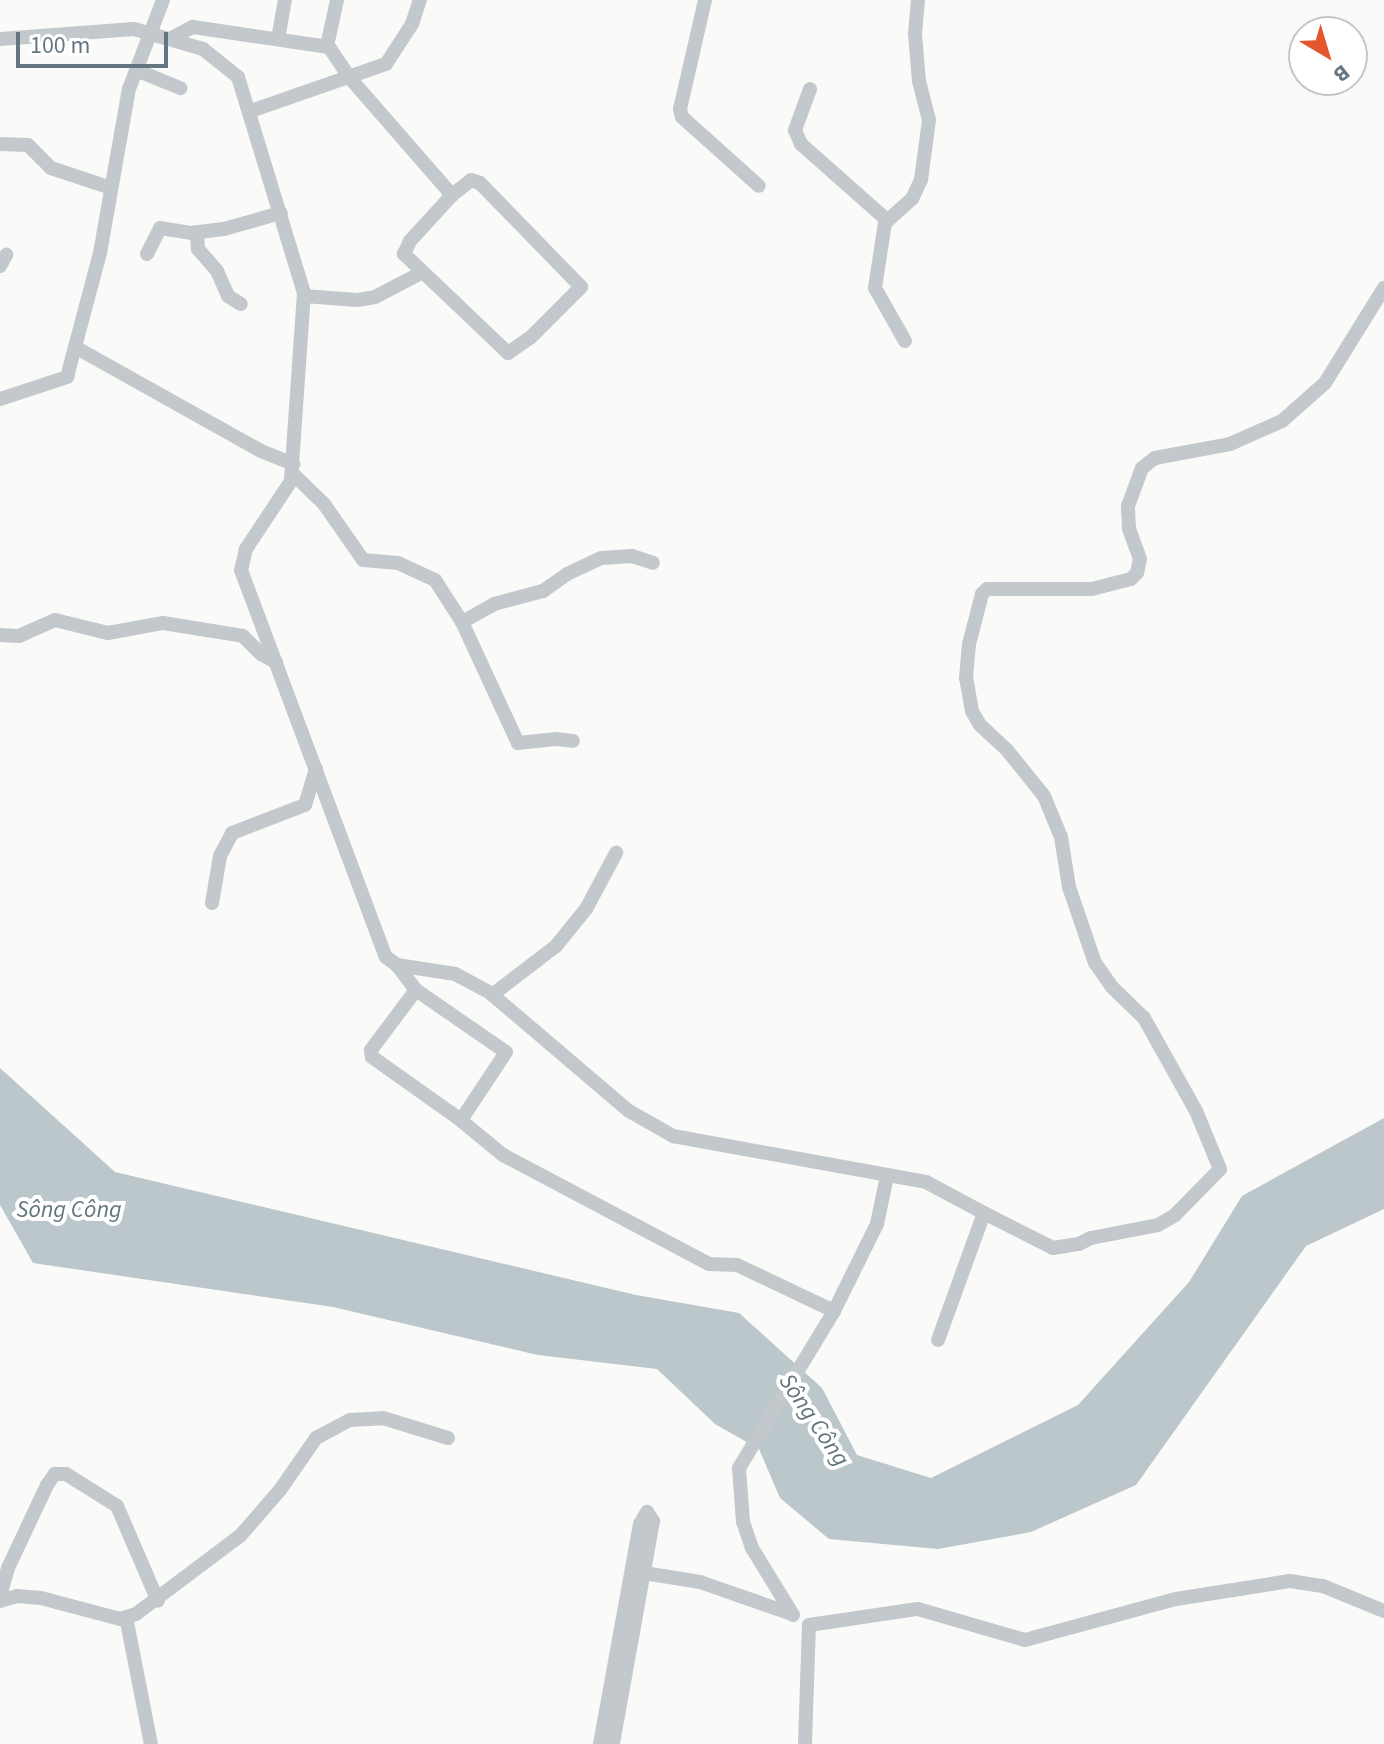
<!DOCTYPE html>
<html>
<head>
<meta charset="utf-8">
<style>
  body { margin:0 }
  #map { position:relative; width:1384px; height:1744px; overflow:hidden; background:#fafaf8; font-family:"Source Sans 3",sans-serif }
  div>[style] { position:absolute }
  .water>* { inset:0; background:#bbc7cb }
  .minor>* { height:14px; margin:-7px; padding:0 7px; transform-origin:7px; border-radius:7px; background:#c3c8cc }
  span { translate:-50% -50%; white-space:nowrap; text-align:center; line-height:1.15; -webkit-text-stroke:8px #fff; paint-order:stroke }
  .water-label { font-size:24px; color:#60757c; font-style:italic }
  .north { position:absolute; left:1288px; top:16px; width:80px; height:80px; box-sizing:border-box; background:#fff; border:2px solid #c1c8cd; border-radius:50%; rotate:142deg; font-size:22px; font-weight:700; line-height:32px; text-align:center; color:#657683 }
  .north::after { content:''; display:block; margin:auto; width:28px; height:36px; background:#e4572e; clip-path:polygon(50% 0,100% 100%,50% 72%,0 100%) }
  .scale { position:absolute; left:16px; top:32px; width:152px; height:36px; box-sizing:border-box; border:4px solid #657683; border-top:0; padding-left:10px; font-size:24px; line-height:28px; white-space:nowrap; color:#657683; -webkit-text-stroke:6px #fff; paint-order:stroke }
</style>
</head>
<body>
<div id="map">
  <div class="water">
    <i style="clip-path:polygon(0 1068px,115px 1172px,636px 1295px,739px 1313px,822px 1388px,857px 1455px,931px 1478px,1078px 1405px,1189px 1282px,1242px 1196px,1384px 1118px,1384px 1209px,1306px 1246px,1136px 1485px,1031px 1532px,938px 1549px,829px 1539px,780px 1498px,759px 1449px,715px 1424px,657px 1369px,538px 1355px,333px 1307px,33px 1263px,0 1205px)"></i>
  </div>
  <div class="minor">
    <i style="left:705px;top:0;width:112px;rotate:102.9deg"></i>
    <i style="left:680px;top:109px;width:8px;rotate:76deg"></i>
    <i style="left:682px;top:117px;width:103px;rotate:41.9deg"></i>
    <i style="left:0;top:39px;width:134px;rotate:-4.3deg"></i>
    <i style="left:134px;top:29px;width:72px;rotate:16.2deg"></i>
    <i style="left:203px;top:49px;width:45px;rotate:38.7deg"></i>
    <i style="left:238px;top:77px;width:226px;rotate:73deg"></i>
    <i style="left:304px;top:293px;width:188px;rotate:94deg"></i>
    <i style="left:291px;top:481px;width:82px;rotate:123.5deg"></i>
    <i style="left:246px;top:549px;width:22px;rotate:103deg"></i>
    <i style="left:241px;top:570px;width:413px;rotate:69.5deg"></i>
    <i style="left:386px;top:957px;width:14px;rotate:36deg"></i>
    <i style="left:397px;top:965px;width:59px;rotate:8.8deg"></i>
    <i style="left:455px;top:974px;width:38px;rotate:28deg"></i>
    <i style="left:489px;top:992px;width:184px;rotate:40.4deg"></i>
    <i style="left:629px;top:1111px;width:51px;rotate:29.6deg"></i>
    <i style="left:673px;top:1136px;width:257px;rotate:10.3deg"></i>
    <i style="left:926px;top:1182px;width:66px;rotate:28.1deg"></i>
    <i style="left:984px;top:1213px;width:135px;rotate:109.9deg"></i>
    <i style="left:170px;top:39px;width:26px;rotate:-28deg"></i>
    <i style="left:193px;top:27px;width:137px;rotate:8.4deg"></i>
    <i style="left:329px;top:47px;width:36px;rotate:56deg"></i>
    <i style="left:349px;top:77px;width:157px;rotate:48.9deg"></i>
    <i style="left:278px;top:39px;width:40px;rotate:-80deg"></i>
    <i style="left:327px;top:46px;width:47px;rotate:-77.7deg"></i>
    <i style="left:136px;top:70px;width:48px;rotate:22.2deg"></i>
    <i style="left:810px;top:89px;width:44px;rotate:110.1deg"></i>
    <i style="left:795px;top:130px;width:15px;rotate:67deg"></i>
    <i style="left:801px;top:144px;width:115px;rotate:41.5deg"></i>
    <i style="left:251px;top:111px;width:143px;rotate:-19.2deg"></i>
    <i style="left:386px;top:64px;width:48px;rotate:-57deg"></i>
    <i style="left:412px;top:24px;width:25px;rotate:-72deg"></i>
    <i style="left:0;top:144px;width:28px;rotate:2deg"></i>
    <i style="left:28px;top:145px;width:33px;rotate:45deg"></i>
    <i style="left:51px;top:168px;width:63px;rotate:18.4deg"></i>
    <i style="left:471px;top:180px;width:9px;rotate:18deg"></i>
    <i style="left:480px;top:183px;width:145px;rotate:45.8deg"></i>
    <i style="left:581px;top:287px;width:71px;rotate:135deg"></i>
    <i style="left:531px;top:337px;width:28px;rotate:145deg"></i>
    <i style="left:508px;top:353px;width:144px;rotate:-136.4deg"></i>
    <i style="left:404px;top:254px;width:14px;rotate:-65deg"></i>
    <i style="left:410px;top:241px;width:62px;rotate:-47.6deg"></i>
    <i style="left:452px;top:195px;width:24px;rotate:-38deg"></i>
    <i style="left:197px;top:232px;width:17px;rotate:87deg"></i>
    <i style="left:198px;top:249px;width:29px;rotate:49deg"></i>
    <i style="left:217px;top:271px;width:27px;rotate:66deg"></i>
    <i style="left:228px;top:296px;width:15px;rotate:32deg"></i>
    <i style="left:147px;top:254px;width:29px;rotate:-63deg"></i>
    <i style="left:160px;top:228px;width:31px;rotate:9deg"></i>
    <i style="left:191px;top:233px;width:33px;rotate:-7deg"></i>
    <i style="left:224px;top:229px;width:59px;rotate:-15.7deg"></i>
    <i style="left:0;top:266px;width:13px;rotate:-61deg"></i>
    <i style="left:304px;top:296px;width:53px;rotate:4.3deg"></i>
    <i style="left:357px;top:300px;width:18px;rotate:-9deg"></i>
    <i style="left:375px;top:297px;width:54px;rotate:-27.5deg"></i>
    <i style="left:905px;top:341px;width:61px;rotate:-119.5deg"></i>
    <i style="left:875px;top:288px;width:66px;rotate:-81.3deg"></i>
    <i style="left:885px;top:223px;width:36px;rotate:-42deg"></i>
    <i style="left:912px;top:199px;width:21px;rotate:-65deg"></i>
    <i style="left:921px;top:180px;width:61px;rotate:-82.4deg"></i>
    <i style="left:929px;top:120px;width:40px;rotate:-104.4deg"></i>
    <i style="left:919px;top:81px;width:47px;rotate:-94.9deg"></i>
    <i style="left:915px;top:34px;width:34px;rotate:-85deg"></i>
    <i style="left:75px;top:347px;width:213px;rotate:29.2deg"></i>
    <i style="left:261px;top:451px;width:35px;rotate:22deg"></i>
    <i style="left:0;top:399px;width:71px;rotate:-18.2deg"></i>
    <i style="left:67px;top:377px;width:128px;rotate:-75.1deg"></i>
    <i style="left:100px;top:253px;width:167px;rotate:-80deg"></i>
    <i style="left:129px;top:89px;width:95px;rotate:-69.1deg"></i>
    <i style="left:292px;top:473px;width:45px;rotate:44.1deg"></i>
    <i style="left:324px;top:504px;width:68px;rotate:55.1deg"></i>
    <i style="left:363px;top:560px;width:35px;rotate:5deg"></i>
    <i style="left:398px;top:563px;width:41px;rotate:24.7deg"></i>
    <i style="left:435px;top:580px;width:50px;rotate:57.3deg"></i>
    <i style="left:462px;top:622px;width:133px;rotate:65.2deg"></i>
    <i style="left:518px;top:743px;width:37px;rotate:-6deg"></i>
    <i style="left:555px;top:739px;width:18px;rotate:6deg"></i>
    <i style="left:462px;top:622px;width:37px;rotate:-29deg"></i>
    <i style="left:494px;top:604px;width:51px;rotate:-14.9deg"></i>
    <i style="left:543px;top:591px;width:29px;rotate:-35deg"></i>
    <i style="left:567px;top:574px;width:38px;rotate:-25deg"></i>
    <i style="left:602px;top:558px;width:30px;rotate:-4deg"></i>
    <i style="left:632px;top:556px;width:22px;rotate:18deg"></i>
    <i style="left:0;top:635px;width:19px;rotate:3deg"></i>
    <i style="left:19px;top:636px;width:39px;rotate:-24deg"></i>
    <i style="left:55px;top:620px;width:55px;rotate:13.8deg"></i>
    <i style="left:108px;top:633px;width:56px;rotate:-10.3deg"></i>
    <i style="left:163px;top:623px;width:81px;rotate:9.2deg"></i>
    <i style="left:243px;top:636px;width:25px;rotate:45deg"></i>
    <i style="left:261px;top:654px;width:17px;rotate:28deg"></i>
    <i style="left:212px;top:903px;width:48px;rotate:-80.3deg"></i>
    <i style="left:220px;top:856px;width:26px;rotate:-62deg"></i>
    <i style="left:232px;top:833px;width:78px;rotate:-21deg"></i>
    <i style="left:305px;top:805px;width:38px;rotate:-73deg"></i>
    <i style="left:397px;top:965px;width:31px;rotate:53deg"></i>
    <i style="left:416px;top:990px;width:75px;rotate:126.9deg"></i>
    <i style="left:371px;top:1050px;width:7px;rotate:82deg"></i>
    <i style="left:372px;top:1057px;width:105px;rotate:35.3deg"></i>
    <i style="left:458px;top:1118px;width:58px;rotate:39.4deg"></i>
    <i style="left:503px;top:1155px;width:233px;rotate:27.9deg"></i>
    <i style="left:709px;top:1264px;width:28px;rotate:2deg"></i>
    <i style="left:737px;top:1265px;width:107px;rotate:25.4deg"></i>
    <i style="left:834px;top:1311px;width:97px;rotate:-63.7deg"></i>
    <i style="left:877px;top:1224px;width:49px;rotate:-78.2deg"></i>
    <i style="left:416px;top:990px;width:109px;rotate:34.6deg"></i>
    <i style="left:506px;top:1052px;width:82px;rotate:123.5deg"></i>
    <i style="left:492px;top:995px;width:81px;rotate:-37.4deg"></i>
    <i style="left:556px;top:946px;width:48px;rotate:-51deg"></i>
    <i style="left:586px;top:909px;width:64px;rotate:-61.8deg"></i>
    <i style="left:984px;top:1213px;width:77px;rotate:26.9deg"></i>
    <i style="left:1053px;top:1248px;width:26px;rotate:-9deg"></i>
    <i style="left:1079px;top:1244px;width:13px;rotate:-27deg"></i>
    <i style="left:1091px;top:1238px;width:68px;rotate:-11deg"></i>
    <i style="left:1158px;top:1225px;width:20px;rotate:-30deg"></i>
    <i style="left:1175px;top:1215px;width:64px;rotate:-45.6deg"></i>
    <i style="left:1220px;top:1169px;width:63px;rotate:-112.5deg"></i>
    <i style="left:1196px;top:1111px;width:107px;rotate:-119.2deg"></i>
    <i style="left:1144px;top:1018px;width:45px;rotate:-135.9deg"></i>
    <i style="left:1112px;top:987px;width:29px;rotate:-125deg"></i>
    <i style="left:1095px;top:963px;width:80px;rotate:-108.9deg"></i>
    <i style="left:1069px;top:887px;width:51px;rotate:-99.1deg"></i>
    <i style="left:1061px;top:837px;width:44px;rotate:-112.5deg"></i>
    <i style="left:1044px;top:796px;width:59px;rotate:-128.8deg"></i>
    <i style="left:1007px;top:750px;width:37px;rotate:-137deg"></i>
    <i style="left:980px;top:725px;width:16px;rotate:-120deg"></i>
    <i style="left:972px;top:711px;width:34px;rotate:-100deg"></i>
    <i style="left:966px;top:678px;width:34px;rotate:-85deg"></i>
    <i style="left:969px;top:644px;width:52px;rotate:-75.4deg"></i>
    <i style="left:982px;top:594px;width:7px;rotate:-45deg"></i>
    <i style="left:987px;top:589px;width:105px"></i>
    <i style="left:1092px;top:589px;width:40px;rotate:-14.4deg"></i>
    <i style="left:1131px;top:579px;width:8px;rotate:-45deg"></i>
    <i style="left:1137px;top:573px;width:14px;rotate:-78deg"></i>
    <i style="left:1140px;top:559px;width:33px;rotate:-110deg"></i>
    <i style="left:1129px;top:528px;width:22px;rotate:-93deg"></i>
    <i style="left:1128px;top:506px;width:40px;rotate:-69.8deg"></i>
    <i style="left:1142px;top:468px;width:16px;rotate:-38deg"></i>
    <i style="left:1155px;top:458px;width:76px;rotate:-10.6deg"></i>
    <i style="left:1230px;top:444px;width:57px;rotate:-23.9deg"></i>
    <i style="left:1282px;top:421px;width:57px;rotate:-41.5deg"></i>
    <i style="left:1325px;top:383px;width:112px;rotate:-58.2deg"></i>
    <i style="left:644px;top:1573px;width:57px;rotate:9.1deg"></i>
    <i style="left:700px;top:1582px;width:97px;rotate:19.2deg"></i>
    <i style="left:0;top:1596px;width:29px;rotate:-74deg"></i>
    <i style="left:8px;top:1568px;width:92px;rotate:-64.8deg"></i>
    <i style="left:47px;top:1485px;width:14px;rotate:-54deg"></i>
    <i style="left:55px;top:1474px;width:11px"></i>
    <i style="left:66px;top:1474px;width:60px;rotate:32.1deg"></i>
    <i style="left:117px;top:1506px;width:103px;rotate:66.7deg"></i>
    <i style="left:0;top:1601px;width:18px;rotate:-16deg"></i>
    <i style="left:17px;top:1596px;width:24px;rotate:5deg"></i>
    <i style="left:41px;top:1598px;width:82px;rotate:14.9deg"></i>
    <i style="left:120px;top:1619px;width:17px;rotate:-17deg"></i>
    <i style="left:136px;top:1614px;width:130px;rotate:-36.9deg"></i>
    <i style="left:240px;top:1536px;width:61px;rotate:-49deg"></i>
    <i style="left:280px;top:1490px;width:63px;rotate:-55.3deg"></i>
    <i style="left:316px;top:1438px;width:38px;rotate:-28deg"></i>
    <i style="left:350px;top:1420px;width:33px;rotate:-3deg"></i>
    <i style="left:383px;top:1418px;width:68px;rotate:17.1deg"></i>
    <i style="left:793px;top:1615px;width:79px;rotate:-121.5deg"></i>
    <i style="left:752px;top:1548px;width:28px;rotate:-109deg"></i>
    <i style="left:743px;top:1522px;width:54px;rotate:-94.2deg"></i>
    <i style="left:739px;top:1468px;width:184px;rotate:-58.8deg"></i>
    <i style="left:126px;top:1617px;width:129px;rotate:78.9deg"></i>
    <i style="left:600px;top:1744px;width:224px;rotate:-79.7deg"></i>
    <i style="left:640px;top:1524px;width:14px;rotate:-60deg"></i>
    <i style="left:647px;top:1512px;width:11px;rotate:56deg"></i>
    <i style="left:653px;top:1521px;width:227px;rotate:100.2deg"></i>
    <i style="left:805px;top:1744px;width:119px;rotate:-88.1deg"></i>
    <i style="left:809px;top:1625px;width:110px;rotate:-8.4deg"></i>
    <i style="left:918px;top:1609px;width:111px;rotate:16.2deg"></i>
    <i style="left:1025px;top:1640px;width:156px;rotate:-15.2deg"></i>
    <i style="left:1176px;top:1599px;width:115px;rotate:-9deg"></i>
    <i style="left:1290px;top:1581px;width:33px;rotate:9deg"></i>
    <i style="left:1323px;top:1586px;width:66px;rotate:22.3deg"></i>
  </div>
  <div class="water-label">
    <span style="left:69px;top:1210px">Sông Công</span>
    <span style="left:814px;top:1420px;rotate:56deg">Sông Công</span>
  </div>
  <div class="north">B</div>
  <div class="scale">100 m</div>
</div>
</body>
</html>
